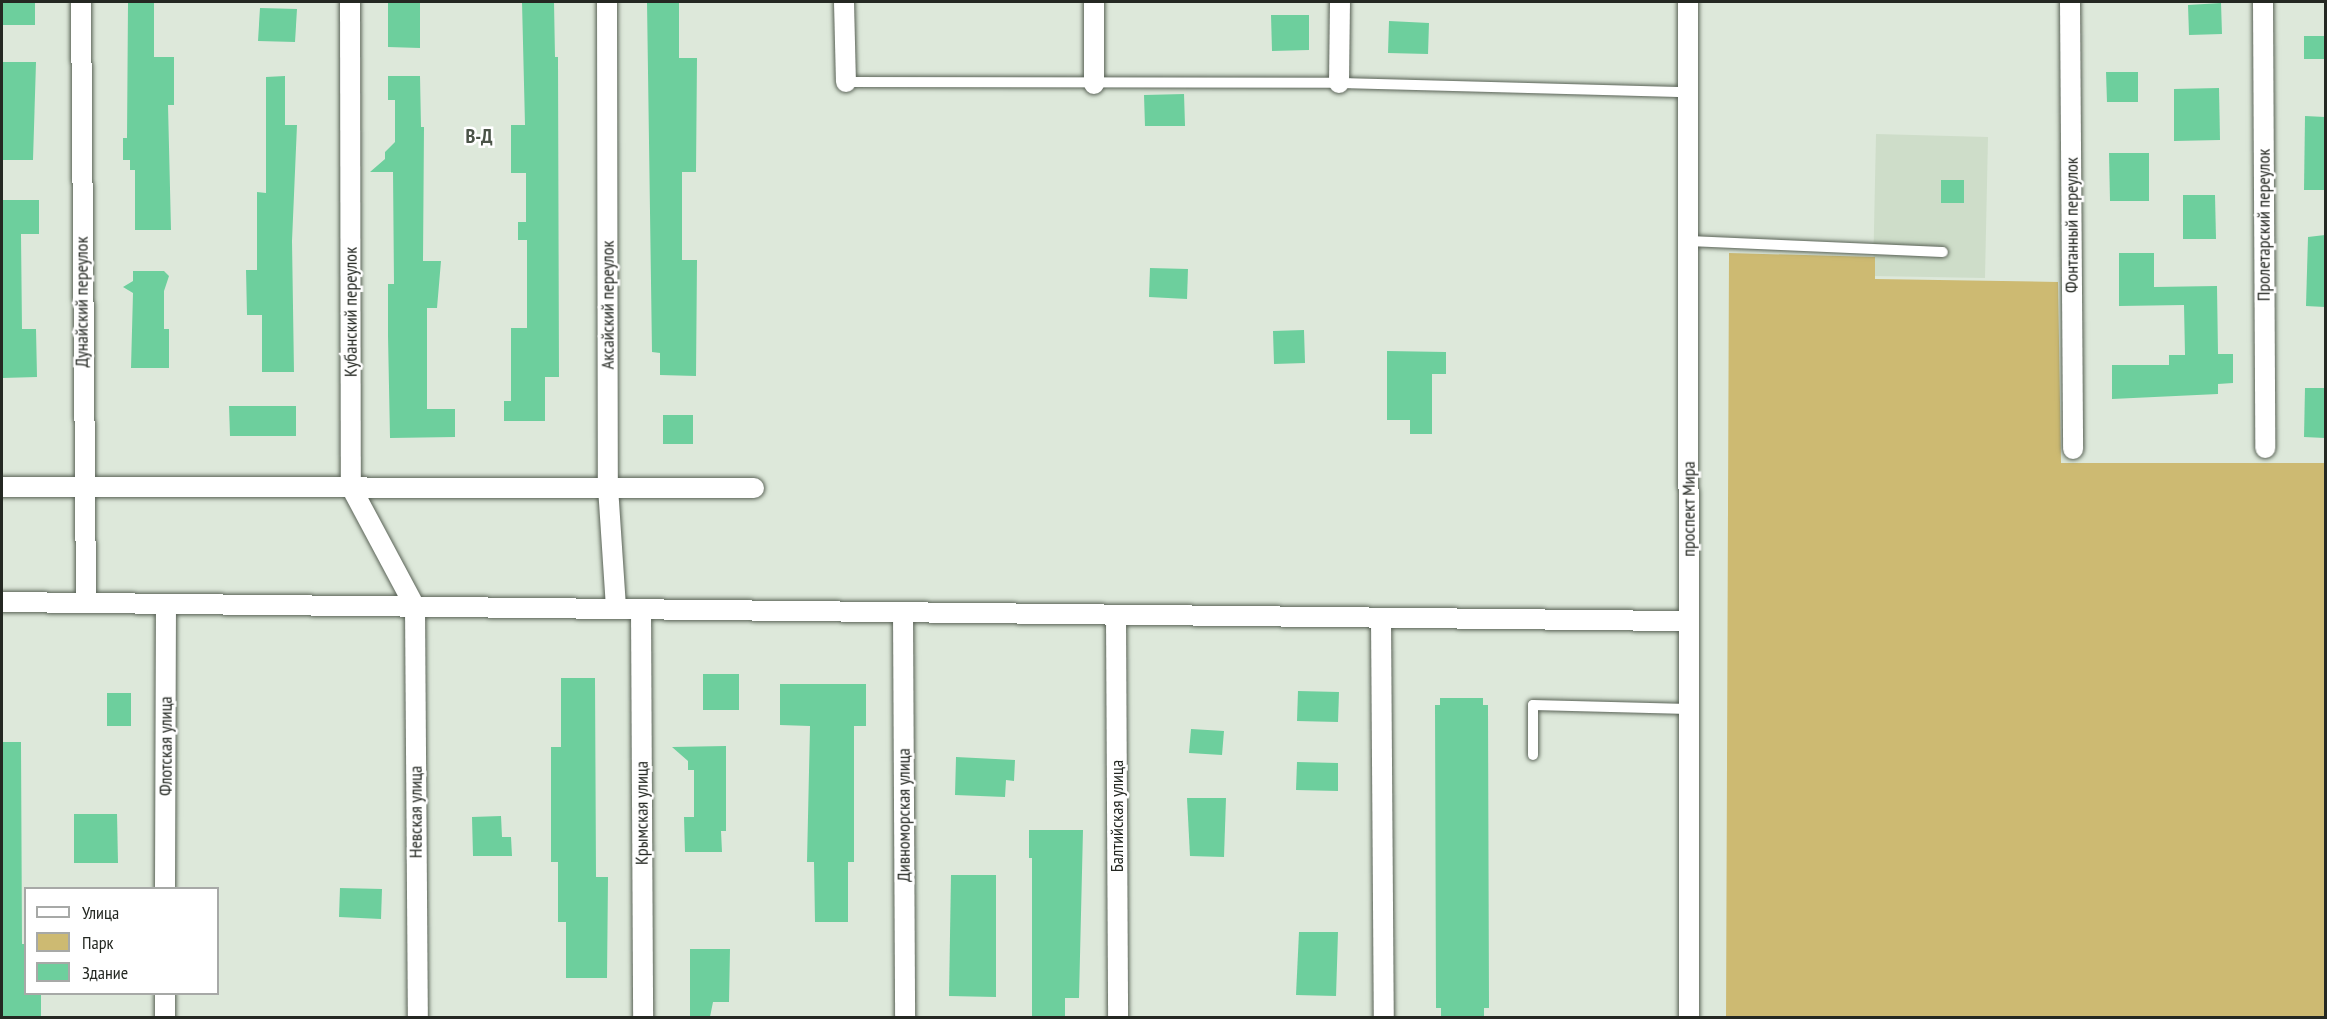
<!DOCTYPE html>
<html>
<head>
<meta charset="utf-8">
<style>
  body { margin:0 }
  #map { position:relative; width:2327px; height:1019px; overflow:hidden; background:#dde8da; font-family:"PT Sans Narrow",sans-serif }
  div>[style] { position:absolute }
  .built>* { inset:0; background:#ceddc9 }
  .green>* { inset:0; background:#cdba72 }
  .building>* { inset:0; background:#6dcf9d }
  .roads { filter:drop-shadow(0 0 2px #596256) drop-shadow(0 0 2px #596256) }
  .service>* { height:10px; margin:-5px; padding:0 5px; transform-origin:5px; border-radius:5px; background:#fff }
  .minor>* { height:20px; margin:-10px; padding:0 10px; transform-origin:10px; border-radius:10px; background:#fff }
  span { translate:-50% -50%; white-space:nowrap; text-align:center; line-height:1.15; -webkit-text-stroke:5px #fff; paint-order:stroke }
  .street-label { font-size:18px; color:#242822 }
  .neighbourhood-label { font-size:20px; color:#4a5347; font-weight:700 }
  .frame { position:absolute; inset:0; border:3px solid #242822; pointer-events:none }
  .legend { position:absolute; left:24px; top:887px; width:195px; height:108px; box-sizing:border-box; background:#fff; border:2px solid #a7a9a7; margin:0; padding:8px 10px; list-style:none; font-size:18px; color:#242822 }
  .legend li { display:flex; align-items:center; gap:12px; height:30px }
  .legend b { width:30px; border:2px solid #a7a9a7 }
</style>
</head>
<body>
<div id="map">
  <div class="built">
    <i style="clip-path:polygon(1876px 134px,1988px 137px,1985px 278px,1873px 276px)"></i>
  </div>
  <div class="green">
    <i style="clip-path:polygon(1729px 253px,1875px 257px,1875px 279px,2058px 282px,2061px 463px,2325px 463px,2325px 1017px,1726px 1017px)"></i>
  </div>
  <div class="building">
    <i style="clip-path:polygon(2px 2px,35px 2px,35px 25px,2px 25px)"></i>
    <i style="clip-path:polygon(144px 2px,154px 3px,154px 57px,174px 57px,174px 105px,168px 105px,171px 230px,135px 230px,135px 170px,130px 170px,130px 160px,123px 160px,123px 138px,127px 138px,128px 3px)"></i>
    <i style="clip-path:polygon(388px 2px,420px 2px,420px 48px,388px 47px)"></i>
    <i style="clip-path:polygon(522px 2px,554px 2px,555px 57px,558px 57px,559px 377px,545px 377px,545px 421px,504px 421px,504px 401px,511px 401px,511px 328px,527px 328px,527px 240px,518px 240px,518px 222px,526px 222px,526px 173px,511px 173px,511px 125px,525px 125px)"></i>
    <i style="clip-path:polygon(647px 2px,679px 2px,679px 58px,697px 58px,696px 172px,682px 172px,682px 260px,697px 260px,696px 376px,660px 375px,660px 353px,652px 352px)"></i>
    <i style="clip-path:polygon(2221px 3px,2222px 34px,2189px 35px,2188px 5px)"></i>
    <i style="clip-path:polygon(260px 8px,297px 9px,295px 42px,258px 41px)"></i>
    <i style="clip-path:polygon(1271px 15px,1309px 15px,1309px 50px,1272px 51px)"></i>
    <i style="clip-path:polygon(1389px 21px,1429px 23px,1428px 54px,1388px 53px)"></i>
    <i style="clip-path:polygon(2304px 36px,2325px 36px,2325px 59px,2304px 59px)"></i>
    <i style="clip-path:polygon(2px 62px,36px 62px,33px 160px,2px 160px)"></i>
    <i style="clip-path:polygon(2106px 72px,2138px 72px,2138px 102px,2107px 102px)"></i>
    <i style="clip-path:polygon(285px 76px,285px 125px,297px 125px,292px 241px,294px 372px,262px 372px,262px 315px,247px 315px,246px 270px,257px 270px,257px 192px,266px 193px,266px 77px)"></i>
    <i style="clip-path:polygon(388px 76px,420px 76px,421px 127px,424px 127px,423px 261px,441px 261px,437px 308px,427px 308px,427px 409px,455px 409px,455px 437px,390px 438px,388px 336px,388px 284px,394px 284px,393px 172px,370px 172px,385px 159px,385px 152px,395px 142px,395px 100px,388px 100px)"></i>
    <i style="clip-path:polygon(2219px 88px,2220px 140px,2174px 141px,2174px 89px)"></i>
    <i style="clip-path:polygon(1184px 94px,1185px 126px,1145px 126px,1144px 95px)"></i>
    <i style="clip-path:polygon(2305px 116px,2325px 117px,2325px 190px,2304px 190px)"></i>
    <i style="clip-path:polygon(2109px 153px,2149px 153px,2149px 201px,2110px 201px)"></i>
    <i style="clip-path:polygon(1941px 180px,1964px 180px,1964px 203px,1941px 203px)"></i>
    <i style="clip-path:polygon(2183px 195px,2215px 195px,2216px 239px,2183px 239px)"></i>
    <i style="clip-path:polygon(2px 200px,39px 200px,39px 234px,21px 234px,22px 329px,36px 329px,37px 377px,2px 378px)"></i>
    <i style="clip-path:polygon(2325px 235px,2325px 307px,2306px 306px,2308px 237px)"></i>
    <i style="clip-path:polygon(2119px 253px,2154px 253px,2154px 287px,2217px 286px,2218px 354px,2233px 354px,2233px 383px,2218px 384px,2218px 394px,2112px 399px,2112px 365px,2169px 365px,2169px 355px,2185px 355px,2184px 305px,2119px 306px)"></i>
    <i style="clip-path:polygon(1150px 268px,1188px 269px,1187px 299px,1149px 297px)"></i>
    <i style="clip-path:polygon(133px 271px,164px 271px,169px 276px,164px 291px,164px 329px,169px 329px,169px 368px,131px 368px,133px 293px,123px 287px,133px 281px)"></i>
    <i style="clip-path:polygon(1304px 330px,1305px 363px,1274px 364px,1273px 331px)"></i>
    <i style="clip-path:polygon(1387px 351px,1446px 352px,1446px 374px,1432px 374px,1432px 434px,1410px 434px,1410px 420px,1387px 420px)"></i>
    <i style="clip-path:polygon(2305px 388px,2325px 388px,2325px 438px,2304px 437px)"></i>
    <i style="clip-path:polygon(229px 406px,296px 406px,296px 436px,230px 436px)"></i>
    <i style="clip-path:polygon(663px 415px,693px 415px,693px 444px,663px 444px)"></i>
    <i style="clip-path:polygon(703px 674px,739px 674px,739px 710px,703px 710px)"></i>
    <i style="clip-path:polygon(561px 678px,595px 678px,596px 877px,608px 877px,607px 978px,566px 978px,566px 922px,558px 922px,558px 862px,551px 862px,551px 747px,561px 747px)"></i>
    <i style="clip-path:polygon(780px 684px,866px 684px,866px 726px,854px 726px,854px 862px,848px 862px,848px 922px,815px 922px,814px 862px,807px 862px,810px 726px,780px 725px)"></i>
    <i style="clip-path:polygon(1298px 691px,1339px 692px,1338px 722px,1297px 721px)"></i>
    <i style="clip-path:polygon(107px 693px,131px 693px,131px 726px,107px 726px)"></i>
    <i style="clip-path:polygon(1440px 698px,1483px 698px,1483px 705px,1488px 705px,1489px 1008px,1484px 1008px,1484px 1017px,1441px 1017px,1441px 1008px,1436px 1008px,1435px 705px,1440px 705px)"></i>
    <i style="clip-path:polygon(1191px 729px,1224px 731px,1222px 755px,1189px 753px)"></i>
    <i style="clip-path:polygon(2px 742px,21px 742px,22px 944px,26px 944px,26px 993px,41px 993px,41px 1017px,2px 1017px)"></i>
    <i style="clip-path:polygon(726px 746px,726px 831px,721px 831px,722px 852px,685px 852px,684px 817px,694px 817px,694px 770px,688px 770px,688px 761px,672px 747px)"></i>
    <i style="clip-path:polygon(956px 757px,1015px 760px,1014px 781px,1006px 780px,1005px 797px,955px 795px)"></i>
    <i style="clip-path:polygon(1297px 762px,1338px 763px,1338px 791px,1296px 790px)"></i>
    <i style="clip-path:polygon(1187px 798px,1226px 798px,1224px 857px,1190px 856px)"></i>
    <i style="clip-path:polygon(74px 814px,117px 814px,118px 863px,74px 863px)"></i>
    <i style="clip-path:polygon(501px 816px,502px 837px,511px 837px,512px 856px,473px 856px,472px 817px)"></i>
    <i style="clip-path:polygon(1029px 830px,1083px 830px,1079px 998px,1065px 998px,1065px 1017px,1032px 1017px,1032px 858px,1029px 858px)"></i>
    <i style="clip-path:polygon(951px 875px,996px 875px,996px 997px,949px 996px)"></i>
    <i style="clip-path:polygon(340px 888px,382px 889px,381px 919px,339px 917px)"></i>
    <i style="clip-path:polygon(1299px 932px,1338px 932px,1336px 996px,1296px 995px)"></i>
    <i style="clip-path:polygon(690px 949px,730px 949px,729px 1002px,713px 1002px,710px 1017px,690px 1017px)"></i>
  </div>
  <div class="roads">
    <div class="service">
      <i style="left:846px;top:82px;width:493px;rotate:0.1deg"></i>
      <i style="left:1339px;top:83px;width:349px;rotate:1.5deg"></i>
      <i style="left:1688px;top:241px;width:255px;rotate:2.5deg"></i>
      <i style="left:1533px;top:755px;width:50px;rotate:-90deg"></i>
      <i style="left:1533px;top:705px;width:156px;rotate:1.5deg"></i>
    </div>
    <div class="minor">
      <i style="left:81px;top:2px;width:601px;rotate:89.52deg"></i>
      <i style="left:350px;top:2px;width:485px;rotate:89.9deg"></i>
      <i style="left:351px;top:487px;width:136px;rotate:61.9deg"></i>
      <i style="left:415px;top:607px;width:411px;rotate:89.6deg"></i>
      <i style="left:607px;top:2px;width:485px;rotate:89.9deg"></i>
      <i style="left:608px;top:487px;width:122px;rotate:86.2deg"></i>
      <i style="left:844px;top:2px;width:80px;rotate:88.6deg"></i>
      <i style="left:1094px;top:2px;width:82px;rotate:90deg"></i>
      <i style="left:1688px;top:2px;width:1016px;rotate:89.94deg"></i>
      <i style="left:2070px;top:2px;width:447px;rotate:89.6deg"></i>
      <i style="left:2263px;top:2px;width:446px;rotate:89.7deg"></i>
      <i style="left:1339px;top:83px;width:81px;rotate:-89.3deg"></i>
      <i style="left:2px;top:487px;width:752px;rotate:0.08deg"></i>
      <i style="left:2px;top:602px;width:1687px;rotate:0.65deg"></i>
      <i style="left:641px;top:609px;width:409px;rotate:89.7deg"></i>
      <i style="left:903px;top:612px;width:406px;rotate:89.7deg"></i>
      <i style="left:1116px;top:615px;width:403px;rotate:89.7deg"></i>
      <i style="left:1381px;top:618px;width:400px;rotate:89.6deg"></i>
      <i style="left:165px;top:888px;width:284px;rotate:-89.8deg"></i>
      <i style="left:165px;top:1018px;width:24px;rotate:-90deg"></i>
    </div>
  </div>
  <div class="street-label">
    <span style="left:2072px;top:225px;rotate:-90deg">Фонтанный переулок</span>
    <span style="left:2264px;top:225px;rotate:-90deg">Пролетарский переулок</span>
    <span style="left:82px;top:302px;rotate:-90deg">Дунайский переулок</span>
    <span style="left:608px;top:305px;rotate:-90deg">Аксайский переулок</span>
    <span style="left:351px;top:312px;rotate:-90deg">Кубанский переулок</span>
    <span style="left:1689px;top:509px;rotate:-90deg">проспект Мира</span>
    <span style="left:166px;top:746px;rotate:-90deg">Флотская улица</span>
    <span style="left:416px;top:812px;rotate:-90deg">Невская улица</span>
    <span style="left:642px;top:813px;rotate:-90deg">Крымская улица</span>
    <span style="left:904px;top:815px;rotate:-90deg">Дивноморская улица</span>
    <span style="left:1117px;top:816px;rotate:-90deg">Балтийская улица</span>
  </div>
  <div class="neighbourhood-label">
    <span style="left:479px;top:136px">В-Д</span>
  </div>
  <div class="frame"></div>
  <ul class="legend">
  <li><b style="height:8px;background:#fff"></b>Улица</li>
  <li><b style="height:16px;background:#cdba72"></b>Парк</li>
  <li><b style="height:16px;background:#6dcf9d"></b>Здание</li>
  </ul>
</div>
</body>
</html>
